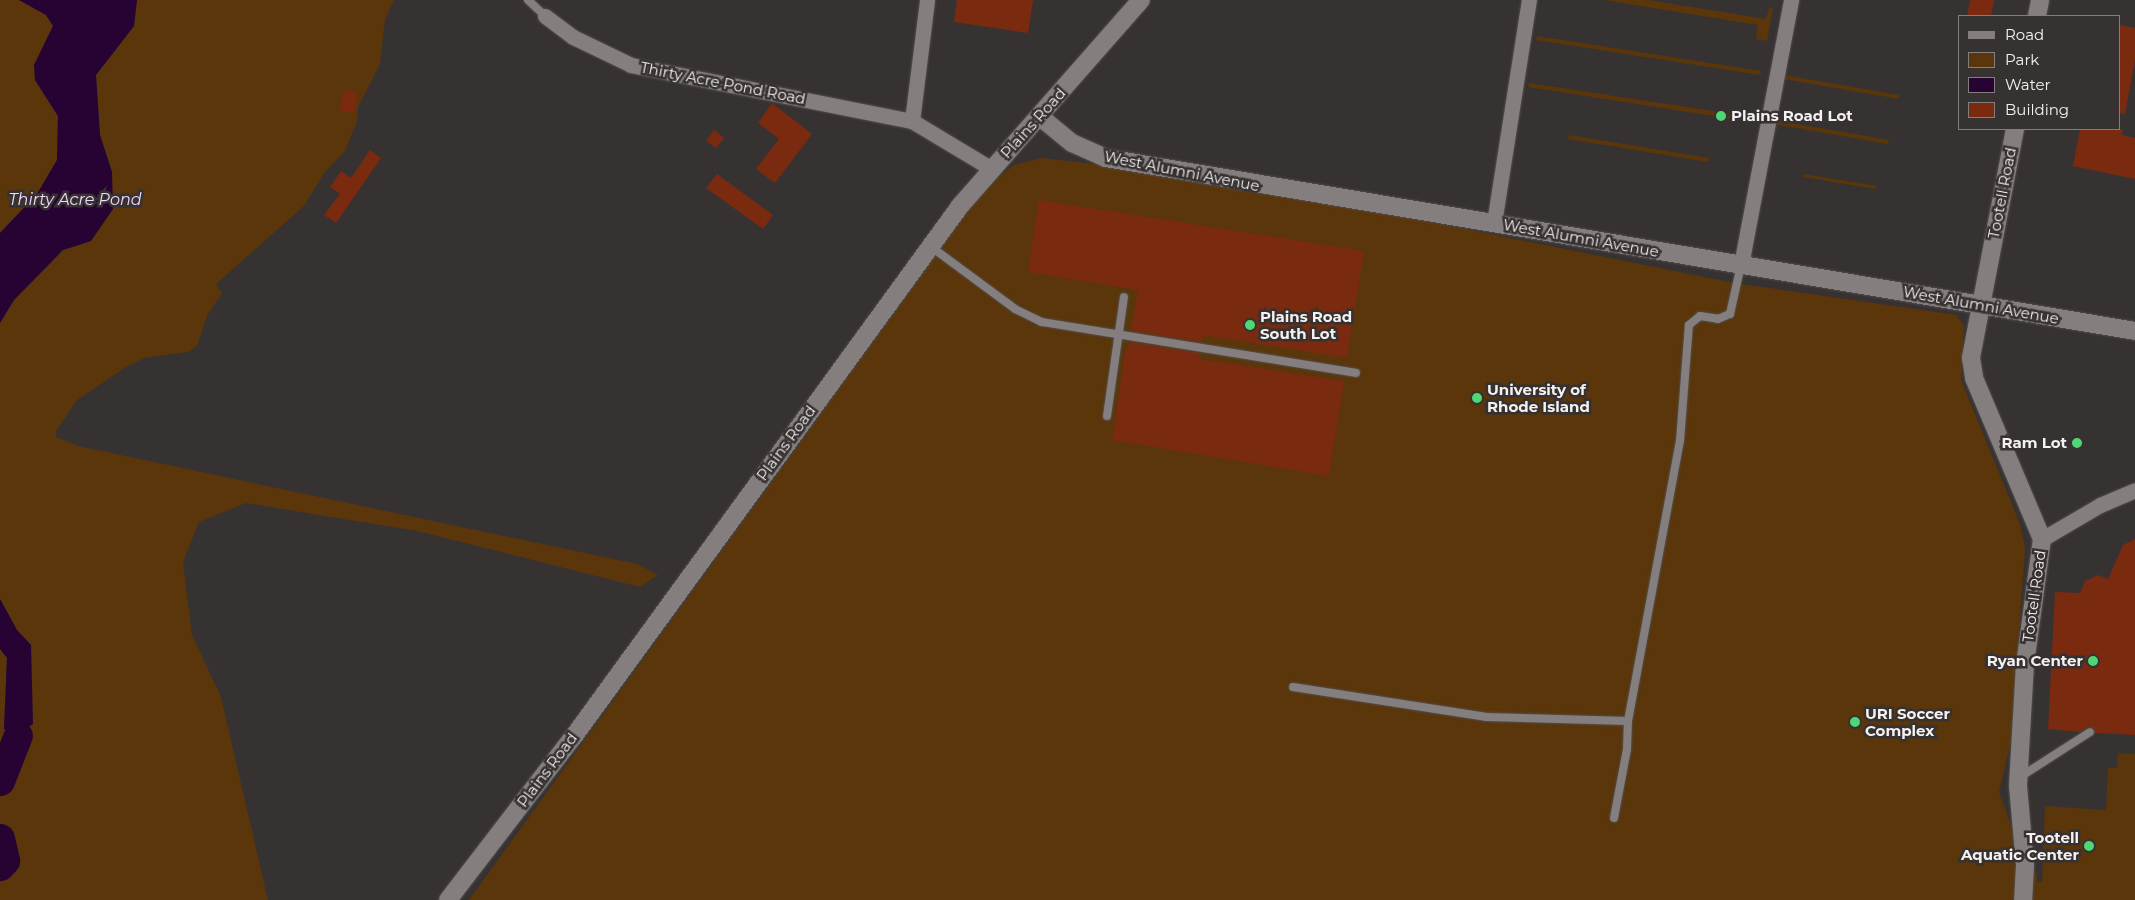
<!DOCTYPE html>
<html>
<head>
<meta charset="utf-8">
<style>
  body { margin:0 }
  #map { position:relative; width:2135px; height:900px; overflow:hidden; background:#373232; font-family:Montserrat,sans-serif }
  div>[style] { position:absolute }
  .green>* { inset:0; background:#5a360a }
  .water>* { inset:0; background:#260333 }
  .river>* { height:29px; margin:-14.5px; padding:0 14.5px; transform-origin:14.5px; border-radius:14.5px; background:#260333 }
  .building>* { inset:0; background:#792a0f }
  .roads { filter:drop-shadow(0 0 1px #524e4e) drop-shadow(0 0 1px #524e4e) }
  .service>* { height:8px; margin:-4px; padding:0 4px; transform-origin:4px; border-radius:4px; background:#847e7f }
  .minor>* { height:15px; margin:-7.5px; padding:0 7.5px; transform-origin:7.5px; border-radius:7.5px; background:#847e7f }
  .tertiary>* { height:18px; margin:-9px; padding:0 9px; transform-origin:9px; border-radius:9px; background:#847e7f }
  .dots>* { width:14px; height:14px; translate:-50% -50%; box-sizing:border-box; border:2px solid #373232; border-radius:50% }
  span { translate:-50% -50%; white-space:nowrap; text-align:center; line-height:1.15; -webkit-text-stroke:5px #373232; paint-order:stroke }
  .street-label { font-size:15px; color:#f5f1f1 }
  .poi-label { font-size:15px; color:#f5f1f1; font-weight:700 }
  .left { translate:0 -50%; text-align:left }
  .right { translate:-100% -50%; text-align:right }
  .water-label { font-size:16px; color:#f2d8fe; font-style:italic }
  .legend { position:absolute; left:1958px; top:15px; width:162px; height:115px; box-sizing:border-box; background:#373232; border:1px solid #837e7e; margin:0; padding:6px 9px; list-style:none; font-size:15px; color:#f5f1f1 }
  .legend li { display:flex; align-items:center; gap:10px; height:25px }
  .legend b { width:25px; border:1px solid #837e7e }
</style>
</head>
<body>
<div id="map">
  <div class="green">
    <i style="clip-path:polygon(0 0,19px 0,46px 15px,53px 26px,34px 65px,42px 92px,58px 116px,57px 160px,37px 194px,0 233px)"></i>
    <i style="clip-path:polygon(137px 0,394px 0,385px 20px,380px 64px,358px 107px,357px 121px,345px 151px,324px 173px,304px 206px,216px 284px,222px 293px,207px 316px,197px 346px,188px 352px,144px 358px,126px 367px,77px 400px,56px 431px,56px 437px,78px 446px,637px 564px,658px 575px,640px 587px,417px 531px,246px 503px,199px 522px,183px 562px,192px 635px,221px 697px,268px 900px,0 900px,0 649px,7px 658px,4px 728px,31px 645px,17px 630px,0 599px,0 323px,14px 300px,63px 250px,91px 241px,112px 172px,100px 135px,96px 75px,134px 26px)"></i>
    <i style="clip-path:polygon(1604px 0,1648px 0,1766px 19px,1769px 8px,1773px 7px,1767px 41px,1756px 39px,1758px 25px)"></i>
    <i style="clip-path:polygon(1537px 36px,1761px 71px,1760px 75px,1536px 40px)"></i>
    <i style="clip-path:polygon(1783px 75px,1899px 95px,1899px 99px,1784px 79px)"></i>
    <i style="clip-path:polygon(1529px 83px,1753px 117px,1752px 122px,1528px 87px)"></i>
    <i style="clip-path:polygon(1773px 120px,1889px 140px,1888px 144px,1773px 124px)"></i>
    <i style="clip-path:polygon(1569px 135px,1709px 158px,1708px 162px,1568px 139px)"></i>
    <i style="clip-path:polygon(1042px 158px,1207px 177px,1734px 283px,1957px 315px,1964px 326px,1961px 380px,2020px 524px,2025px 548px,2011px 741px,1999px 792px,2025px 865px,2023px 900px,469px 900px,984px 188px,1014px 165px)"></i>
    <i style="clip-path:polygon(1804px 174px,1877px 186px,1875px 189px,1804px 177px)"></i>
    <i style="clip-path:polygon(2118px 753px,2135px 754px,2135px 900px,2031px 900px,2032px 873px,2037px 873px,2037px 882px,2042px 882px,2045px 806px,2106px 810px,2108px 768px,2117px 768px)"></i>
  </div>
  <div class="water">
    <i style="clip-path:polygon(19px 0,137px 0,134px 26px,96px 75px,100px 135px,112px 172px,113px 209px,91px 241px,63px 250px,14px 300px,0 323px,0 233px,37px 194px,57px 160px,58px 116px,35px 80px,34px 65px,53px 26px,46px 15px)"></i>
    <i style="clip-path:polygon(0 599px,17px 630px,31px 645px,33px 724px,18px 735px,4px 729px,7px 658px,0 649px)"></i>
  </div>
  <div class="river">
    <i style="left:0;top:781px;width:49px;rotate:-68.6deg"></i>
    <i style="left:0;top:838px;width:23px;rotate:77deg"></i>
    <i style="left:5px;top:860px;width:8px;rotate:130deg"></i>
  </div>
  <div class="building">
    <i style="clip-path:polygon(957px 0,1033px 0,1028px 33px,954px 22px)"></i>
    <i style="clip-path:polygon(1970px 0,1994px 0,1991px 16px,1967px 16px)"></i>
    <i style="clip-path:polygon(2119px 25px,2135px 28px,2135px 60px,2125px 114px,2119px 113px)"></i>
    <i style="clip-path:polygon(344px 90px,358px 93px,354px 113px,339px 110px)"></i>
    <i style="clip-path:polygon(772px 103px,812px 134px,775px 183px,756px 169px,779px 139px,758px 123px)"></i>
    <i style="clip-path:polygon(2080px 129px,2123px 129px,2122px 135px,2135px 138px,2135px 179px,2073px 166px)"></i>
    <i style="clip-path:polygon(714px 130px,724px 138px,716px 148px,706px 141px)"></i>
    <i style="clip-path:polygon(370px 150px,381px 158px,336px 223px,324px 215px,340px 194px,330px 187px,341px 171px,351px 178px)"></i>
    <i style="clip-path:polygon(717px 174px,773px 215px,763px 229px,706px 188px)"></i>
    <i style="clip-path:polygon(1039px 200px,1364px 251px,1347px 358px,1203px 335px,1202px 342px,1131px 331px,1138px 290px,1028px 272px)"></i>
    <i style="clip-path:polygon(1129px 342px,1200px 353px,1199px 359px,1344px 381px,1329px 476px,1112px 440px,1126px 347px,1129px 348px)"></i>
    <i style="clip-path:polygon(2135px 539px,2135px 735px,2096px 733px,2090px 726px,2080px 732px,2048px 729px,2055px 592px,2080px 593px,2085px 581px,2098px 575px,2108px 579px,2123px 545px)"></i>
  </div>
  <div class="roads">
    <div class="service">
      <i style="left:528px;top:0;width:23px;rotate:43deg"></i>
      <i style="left:930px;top:246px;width:106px;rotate:36.5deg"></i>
      <i style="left:1015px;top:309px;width:30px;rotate:26deg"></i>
      <i style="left:1042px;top:322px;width:318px;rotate:9.2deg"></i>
      <i style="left:1107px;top:416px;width:120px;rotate:-81.9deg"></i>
      <i style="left:1293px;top:687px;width:196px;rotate:8.8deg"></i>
      <i style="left:1487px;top:717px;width:141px;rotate:1.6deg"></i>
      <i style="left:2020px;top:777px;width:83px;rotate:-32.7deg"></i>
      <i style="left:1614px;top:818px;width:70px;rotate:-79.3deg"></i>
      <i style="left:1627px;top:749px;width:28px;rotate:-88deg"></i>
      <i style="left:1628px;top:721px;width:285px;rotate:-79.5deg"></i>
      <i style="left:1680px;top:441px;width:116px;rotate:-85.6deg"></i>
      <i style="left:1689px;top:325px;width:14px;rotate:-39deg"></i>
      <i style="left:1700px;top:316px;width:18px;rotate:9deg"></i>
      <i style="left:1718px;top:319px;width:13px;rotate:-23deg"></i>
      <i style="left:1730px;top:314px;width:50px;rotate:-77.3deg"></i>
    </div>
    <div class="minor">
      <i style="left:545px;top:16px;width:35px;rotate:37deg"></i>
      <i style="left:573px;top:37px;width:64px;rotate:25.8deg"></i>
      <i style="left:631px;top:65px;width:287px;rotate:11.3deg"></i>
      <i style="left:912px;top:121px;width:93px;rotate:31deg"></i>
      <i style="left:912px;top:121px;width:122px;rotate:-82.9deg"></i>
      <i style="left:1494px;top:223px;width:226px;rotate:-81.1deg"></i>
      <i style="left:1741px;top:265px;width:270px;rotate:-79.3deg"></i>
      <i style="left:2042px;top:539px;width:67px;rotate:-30.4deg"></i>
      <i style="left:2100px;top:505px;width:38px;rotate:-23deg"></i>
    </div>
    <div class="tertiary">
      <i style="left:2037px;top:16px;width:16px;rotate:-79deg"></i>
      <i style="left:1039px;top:116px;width:43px;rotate:39.3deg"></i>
      <i style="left:1072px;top:143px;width:37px;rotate:24deg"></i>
      <i style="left:1106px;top:158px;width:1043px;rotate:9.54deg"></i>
      <i style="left:2015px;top:129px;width:233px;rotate:100.9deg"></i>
      <i style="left:1971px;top:358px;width:20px;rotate:81deg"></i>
      <i style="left:1974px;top:378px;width:175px;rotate:67.1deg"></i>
      <i style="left:2042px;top:539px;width:126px;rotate:97.7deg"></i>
      <i style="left:2025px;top:664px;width:122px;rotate:93.3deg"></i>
      <i style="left:2018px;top:786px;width:79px;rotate:84.9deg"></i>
      <i style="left:2025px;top:865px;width:35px;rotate:93deg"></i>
      <i style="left:448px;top:900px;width:207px;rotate:-52.5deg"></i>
      <i style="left:574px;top:736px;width:656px;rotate:-53.93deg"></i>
      <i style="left:960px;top:206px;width:274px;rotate:-48.7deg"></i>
    </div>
  </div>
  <div class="dots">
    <i style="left:1721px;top:116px;background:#4fd675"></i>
    <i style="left:1250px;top:325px;background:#4fd675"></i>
    <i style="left:1477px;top:398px;background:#4fd675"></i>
    <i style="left:2077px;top:443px;background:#4fd675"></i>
    <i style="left:2093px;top:661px;background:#4fd675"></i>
    <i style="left:1855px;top:722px;background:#4fd675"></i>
    <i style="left:2089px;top:846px;background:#4fd675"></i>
  </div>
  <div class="street-label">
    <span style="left:723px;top:83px;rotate:11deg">Thirty Acre Pond Road</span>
    <span style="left:1033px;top:123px;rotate:-48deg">Plains Road</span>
    <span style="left:1182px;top:171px;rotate:11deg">West Alumni Avenue</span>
    <span style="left:2002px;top:193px;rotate:-79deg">Tootell Road</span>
    <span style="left:1581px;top:238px;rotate:10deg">West Alumni Avenue</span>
    <span style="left:1981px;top:305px;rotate:10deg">West Alumni Avenue</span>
    <span style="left:786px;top:443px;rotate:-54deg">Plains Road</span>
    <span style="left:2034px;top:596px;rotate:-82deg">Tootell Road</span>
    <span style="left:547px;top:770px;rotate:-53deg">Plains Road</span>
  </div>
  <div class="poi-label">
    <span class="left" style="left:1731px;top:116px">Plains Road Lot</span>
    <span class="left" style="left:1260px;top:325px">Plains Road<br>South Lot</span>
    <span class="left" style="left:1487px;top:398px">University of<br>Rhode Island</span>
    <span class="right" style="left:2067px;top:443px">Ram Lot</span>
    <span class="right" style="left:2083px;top:661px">Ryan Center</span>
    <span class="left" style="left:1865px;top:722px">URI Soccer<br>Complex</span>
    <span class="right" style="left:2079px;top:846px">Tootell<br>Aquatic Center</span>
  </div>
  <div class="water-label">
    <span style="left:75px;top:200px">Thirty Acre Pond</span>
  </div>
  <ul class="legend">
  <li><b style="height:6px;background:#847e7f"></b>Road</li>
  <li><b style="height:14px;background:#5a360a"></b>Park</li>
  <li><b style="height:14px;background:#260333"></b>Water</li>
  <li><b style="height:14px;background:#792a0f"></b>Building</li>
  </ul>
</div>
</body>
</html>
